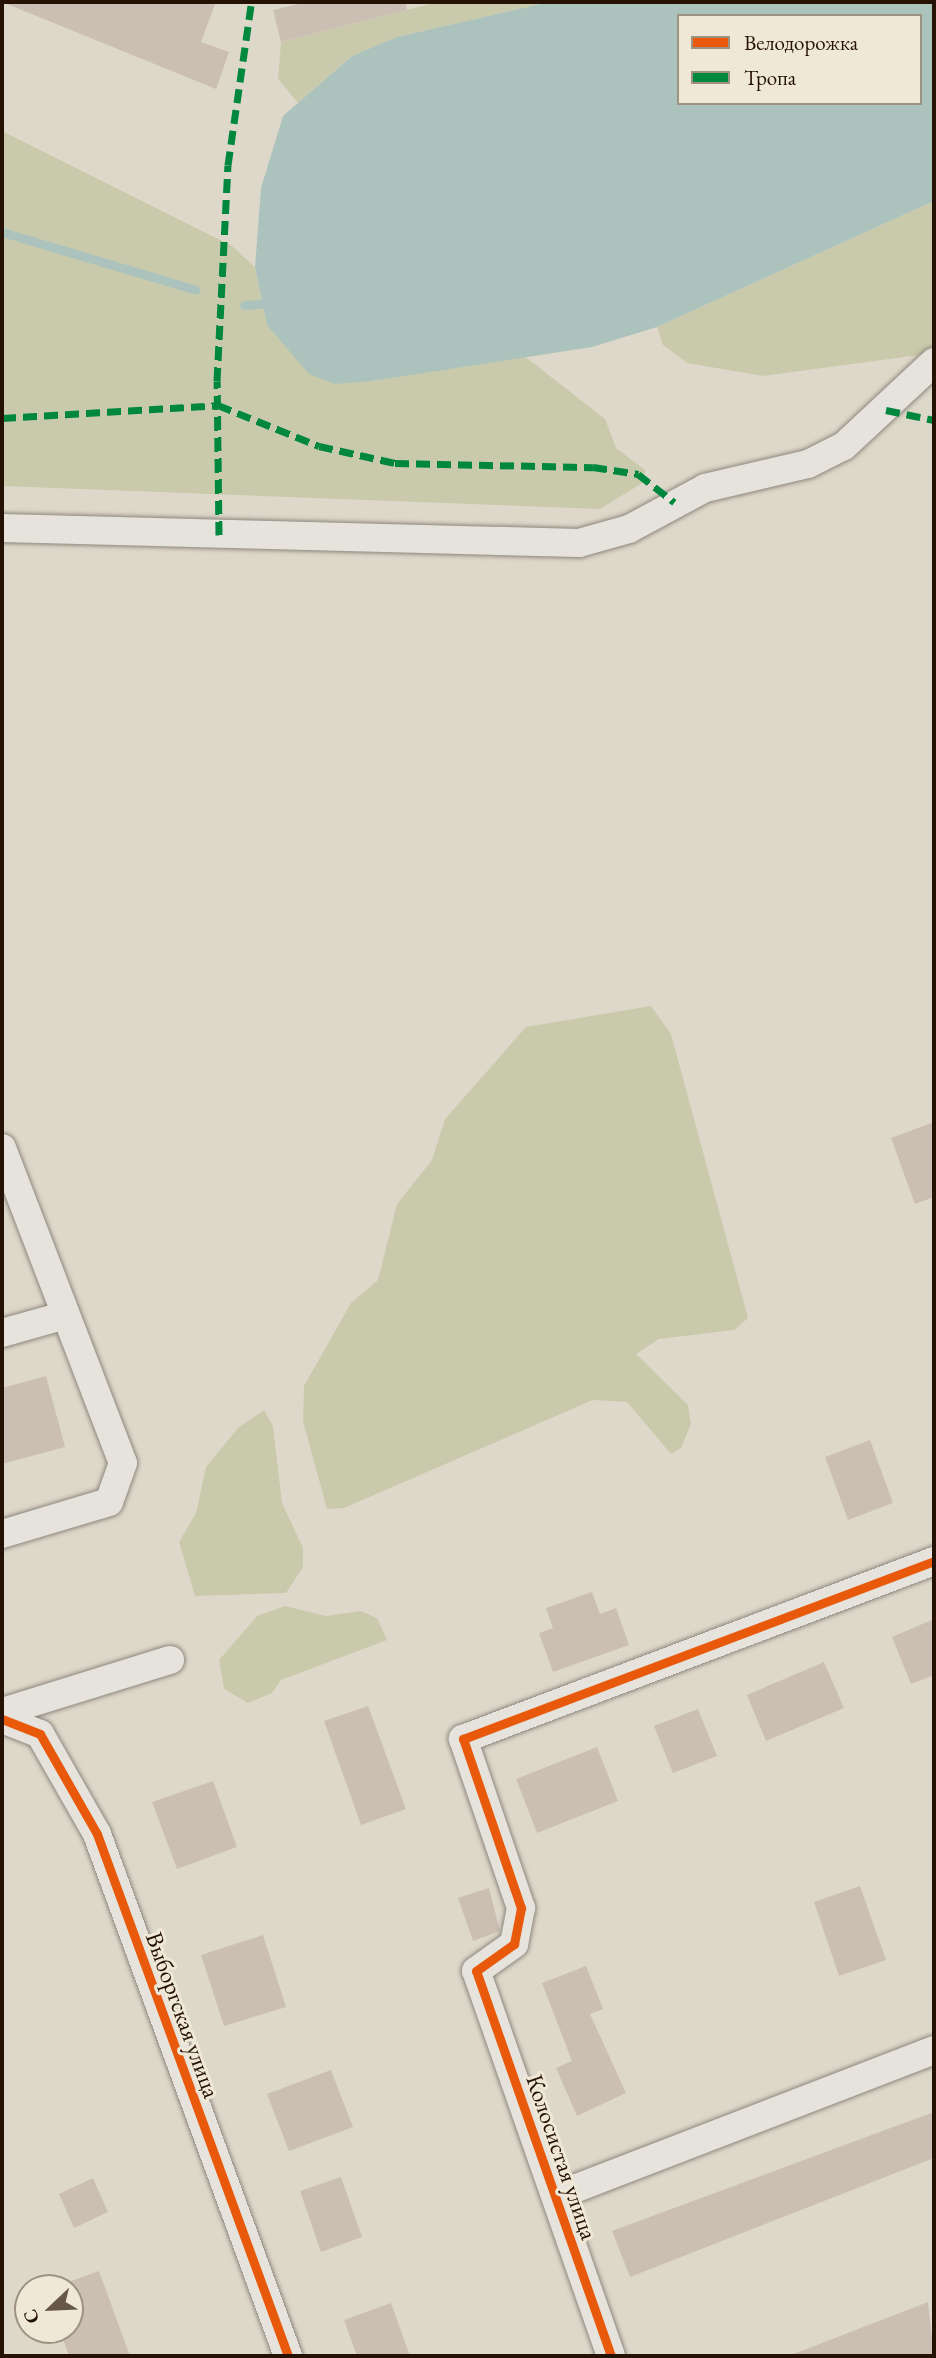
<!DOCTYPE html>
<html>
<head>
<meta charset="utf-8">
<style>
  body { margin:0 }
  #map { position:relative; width:936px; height:2358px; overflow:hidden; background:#ded8ca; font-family:"EB Garamond",serif }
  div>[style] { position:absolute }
  .green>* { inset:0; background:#c9caab }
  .water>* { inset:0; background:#acc3bd }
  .stream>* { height:9px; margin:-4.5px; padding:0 4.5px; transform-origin:4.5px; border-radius:4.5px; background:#acc3bd }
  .building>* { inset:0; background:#cbbfb4 }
  .roads { filter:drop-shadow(0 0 2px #8d877e) drop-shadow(0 0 2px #8d877e) }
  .minor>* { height:28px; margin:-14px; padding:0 14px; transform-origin:14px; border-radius:14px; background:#e6e3dc }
  .quiet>* { height:7px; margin-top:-3.5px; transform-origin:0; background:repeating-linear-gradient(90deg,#00873e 0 14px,transparent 0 21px) }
  .cycleway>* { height:9px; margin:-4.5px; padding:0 4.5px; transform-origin:4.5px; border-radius:4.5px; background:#e8590c }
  span { translate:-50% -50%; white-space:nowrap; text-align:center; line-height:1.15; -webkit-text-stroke:6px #efe8d7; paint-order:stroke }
  .street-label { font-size:24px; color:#251204 }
  .frame { position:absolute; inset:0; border:4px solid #251204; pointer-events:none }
  .legend { position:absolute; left:677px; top:14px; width:245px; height:91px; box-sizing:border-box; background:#efe8d7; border:2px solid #9e9283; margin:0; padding:9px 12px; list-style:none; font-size:21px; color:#251204 }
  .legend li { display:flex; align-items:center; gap:14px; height:35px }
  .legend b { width:35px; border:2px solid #9e9283 }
  .north { position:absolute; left:14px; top:2274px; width:70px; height:70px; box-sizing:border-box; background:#efe8d7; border:2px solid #9e9283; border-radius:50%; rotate:247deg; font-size:19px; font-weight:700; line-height:28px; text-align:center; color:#251204 }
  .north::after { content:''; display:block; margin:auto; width:24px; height:32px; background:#665749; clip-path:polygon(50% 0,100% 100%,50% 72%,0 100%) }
</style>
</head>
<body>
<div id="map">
  <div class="green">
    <i style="clip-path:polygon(438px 2px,549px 2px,397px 37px,352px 56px,298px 103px,278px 79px,281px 42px)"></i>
    <i style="clip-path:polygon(2px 131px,232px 246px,255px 267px,267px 325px,372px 381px,523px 355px,605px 419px,616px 448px,645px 470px,644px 482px,600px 509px,2px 486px)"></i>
    <i style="clip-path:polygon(934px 201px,934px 353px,763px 376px,687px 363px,663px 345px,657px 327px)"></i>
    <i style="clip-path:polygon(651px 1006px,671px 1034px,748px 1318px,734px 1330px,659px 1339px,636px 1354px,688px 1405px,691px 1424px,681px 1448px,671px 1454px,627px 1402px,593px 1400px,344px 1508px,327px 1509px,303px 1421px,304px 1386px,351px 1303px,378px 1280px,397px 1204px,432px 1160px,445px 1119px,526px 1027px)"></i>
    <i style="clip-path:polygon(264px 1410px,273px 1426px,282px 1503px,303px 1548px,303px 1567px,286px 1593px,195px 1596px,179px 1542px,196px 1513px,206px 1467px,238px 1428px)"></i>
    <i style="clip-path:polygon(285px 1606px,326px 1616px,361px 1611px,377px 1618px,387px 1640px,281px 1680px,272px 1693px,248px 1703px,224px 1689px,219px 1660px,257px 1616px)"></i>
  </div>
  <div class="water">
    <i style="clip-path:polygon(evenodd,549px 2px,934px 2px,934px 201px,657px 327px,592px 347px,372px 381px,335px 384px,309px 374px,267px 325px,255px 267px,261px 188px,283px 116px,352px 56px,397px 37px,549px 2px,679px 16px,920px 16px,920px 103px,679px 103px,679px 16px)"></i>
  </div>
  <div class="stream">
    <i style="left:2px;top:232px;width:202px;rotate:16.6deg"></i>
    <i style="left:244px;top:305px;width:30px;rotate:-4deg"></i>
  </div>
  <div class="building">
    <i style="clip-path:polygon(2px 2px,216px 2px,201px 42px,229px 52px,216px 89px)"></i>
    <i style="clip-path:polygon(307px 2px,406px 2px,407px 10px,281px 42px,273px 10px)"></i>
    <i style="clip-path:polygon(934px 1122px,934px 1197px,915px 1204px,891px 1138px)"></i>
    <i style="clip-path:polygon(46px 1376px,65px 1447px,2px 1464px,2px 1388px)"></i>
    <i style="clip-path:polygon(870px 1440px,893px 1503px,848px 1520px,825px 1457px)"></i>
    <i style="clip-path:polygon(592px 1592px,600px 1614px,616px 1608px,629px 1645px,553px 1672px,539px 1633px,553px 1628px,546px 1608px)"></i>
    <i style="clip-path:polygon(934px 1619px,934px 1675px,911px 1684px,892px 1637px)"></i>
    <i style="clip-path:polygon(824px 1662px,844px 1708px,766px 1741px,747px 1695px)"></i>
    <i style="clip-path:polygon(368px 1706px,406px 1809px,361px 1825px,324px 1721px)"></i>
    <i style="clip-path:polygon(698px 1709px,717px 1756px,673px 1773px,654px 1726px)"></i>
    <i style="clip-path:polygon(597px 1747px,618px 1801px,537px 1833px,516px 1779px)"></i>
    <i style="clip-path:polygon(213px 1781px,237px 1847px,177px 1869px,152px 1802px)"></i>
    <i style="clip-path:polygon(860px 1886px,886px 1960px,839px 1976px,814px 1902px)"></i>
    <i style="clip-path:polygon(489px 1888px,500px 1931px,473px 1941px,458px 1898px)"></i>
    <i style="clip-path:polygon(263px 1935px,286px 2007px,224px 2026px,201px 1955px)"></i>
    <i style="clip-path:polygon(586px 1966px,603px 2009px,590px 2014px,626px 2093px,577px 2116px,556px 2068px,572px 2061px,542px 1983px)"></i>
    <i style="clip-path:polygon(331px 2070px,353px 2127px,289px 2151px,267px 2094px)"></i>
    <i style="clip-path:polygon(934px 2112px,934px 2158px,630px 2277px,612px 2231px)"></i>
    <i style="clip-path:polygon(341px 2177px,362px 2237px,321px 2252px,300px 2191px)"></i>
    <i style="clip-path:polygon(93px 2178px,108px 2212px,74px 2228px,59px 2194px)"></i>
    <i style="clip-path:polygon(99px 2271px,130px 2356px,69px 2356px,60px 2330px,70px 2330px,70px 2288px,52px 2288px)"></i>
    <i style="clip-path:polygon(928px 2302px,934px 2356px,792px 2356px,791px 2355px)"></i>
    <i style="clip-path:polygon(391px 2303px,410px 2356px,357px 2356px,344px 2320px)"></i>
  </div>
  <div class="roads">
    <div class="minor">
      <i style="left:2px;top:528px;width:577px;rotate:1.49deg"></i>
      <i style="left:579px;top:543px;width:52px;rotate:-15.6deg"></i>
      <i style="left:629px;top:529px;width:86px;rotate:-28.3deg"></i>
      <i style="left:705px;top:488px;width:106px;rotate:-13.1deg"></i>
      <i style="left:808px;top:464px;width:40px;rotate:-26.6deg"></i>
      <i style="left:844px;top:446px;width:123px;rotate:-43deg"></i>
      <i style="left:2px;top:1148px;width:337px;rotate:69deg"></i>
      <i style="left:123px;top:1463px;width:41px;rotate:109.7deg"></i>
      <i style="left:109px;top:1502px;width:112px;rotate:163.3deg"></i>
      <i style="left:2px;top:1333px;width:66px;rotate:-15.7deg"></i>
      <i style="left:2px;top:1712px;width:176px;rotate:-17.2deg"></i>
      <i style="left:2px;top:1719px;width:41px;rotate:21.5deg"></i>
      <i style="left:40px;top:1734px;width:115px;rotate:60.3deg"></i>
      <i style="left:97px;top:1834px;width:556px;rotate:69.9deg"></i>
      <i style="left:556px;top:2196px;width:405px;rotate:-21.1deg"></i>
      <i style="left:611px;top:2356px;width:408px;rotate:-109.3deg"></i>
      <i style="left:476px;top:1971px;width:47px;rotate:-35.4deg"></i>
      <i style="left:514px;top:1944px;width:37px;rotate:-79deg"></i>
      <i style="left:521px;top:1908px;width:179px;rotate:-108.9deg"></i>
      <i style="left:463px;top:1739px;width:504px;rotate:-20.7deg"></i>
    </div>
  </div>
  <div class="quiet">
    <i style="left:886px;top:410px;width:49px;rotate:11.8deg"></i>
    <i style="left:2px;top:418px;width:216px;rotate:-3.4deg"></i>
    <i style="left:218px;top:405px;width:109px;rotate:22.1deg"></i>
    <i style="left:319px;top:446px;width:78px;rotate:12.6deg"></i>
    <i style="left:395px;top:463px;width:198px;rotate:1.2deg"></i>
    <i style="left:593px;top:467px;width:46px;rotate:8.8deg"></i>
    <i style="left:638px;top:474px;width:46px;rotate:37.9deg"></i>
    <i style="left:219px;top:535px;width:154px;rotate:-90.7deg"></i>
    <i style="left:217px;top:381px;width:216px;rotate:-87.1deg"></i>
    <i style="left:228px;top:165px;width:162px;rotate:-81.8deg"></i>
  </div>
  <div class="cycleway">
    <i style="left:2px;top:1719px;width:41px;rotate:21.5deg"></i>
    <i style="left:40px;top:1734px;width:115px;rotate:60.3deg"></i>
    <i style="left:97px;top:1834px;width:556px;rotate:69.9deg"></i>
    <i style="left:611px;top:2356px;width:408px;rotate:-109.3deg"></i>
    <i style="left:476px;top:1971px;width:47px;rotate:-35.4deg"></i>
    <i style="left:514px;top:1944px;width:37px;rotate:-79deg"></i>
    <i style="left:521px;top:1908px;width:179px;rotate:-108.9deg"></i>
    <i style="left:463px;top:1739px;width:504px;rotate:-20.7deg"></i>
  </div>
  <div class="street-label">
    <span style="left:183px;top:2015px;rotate:70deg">Выборгская улица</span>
    <span style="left:562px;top:2157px;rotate:71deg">Колосистая улица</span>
  </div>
  <div class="frame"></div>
  <ul class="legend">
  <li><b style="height:9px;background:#e8590c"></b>Велодорожка</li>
  <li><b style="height:9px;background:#00873e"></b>Тропа</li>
  </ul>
  <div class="north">С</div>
</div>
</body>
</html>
